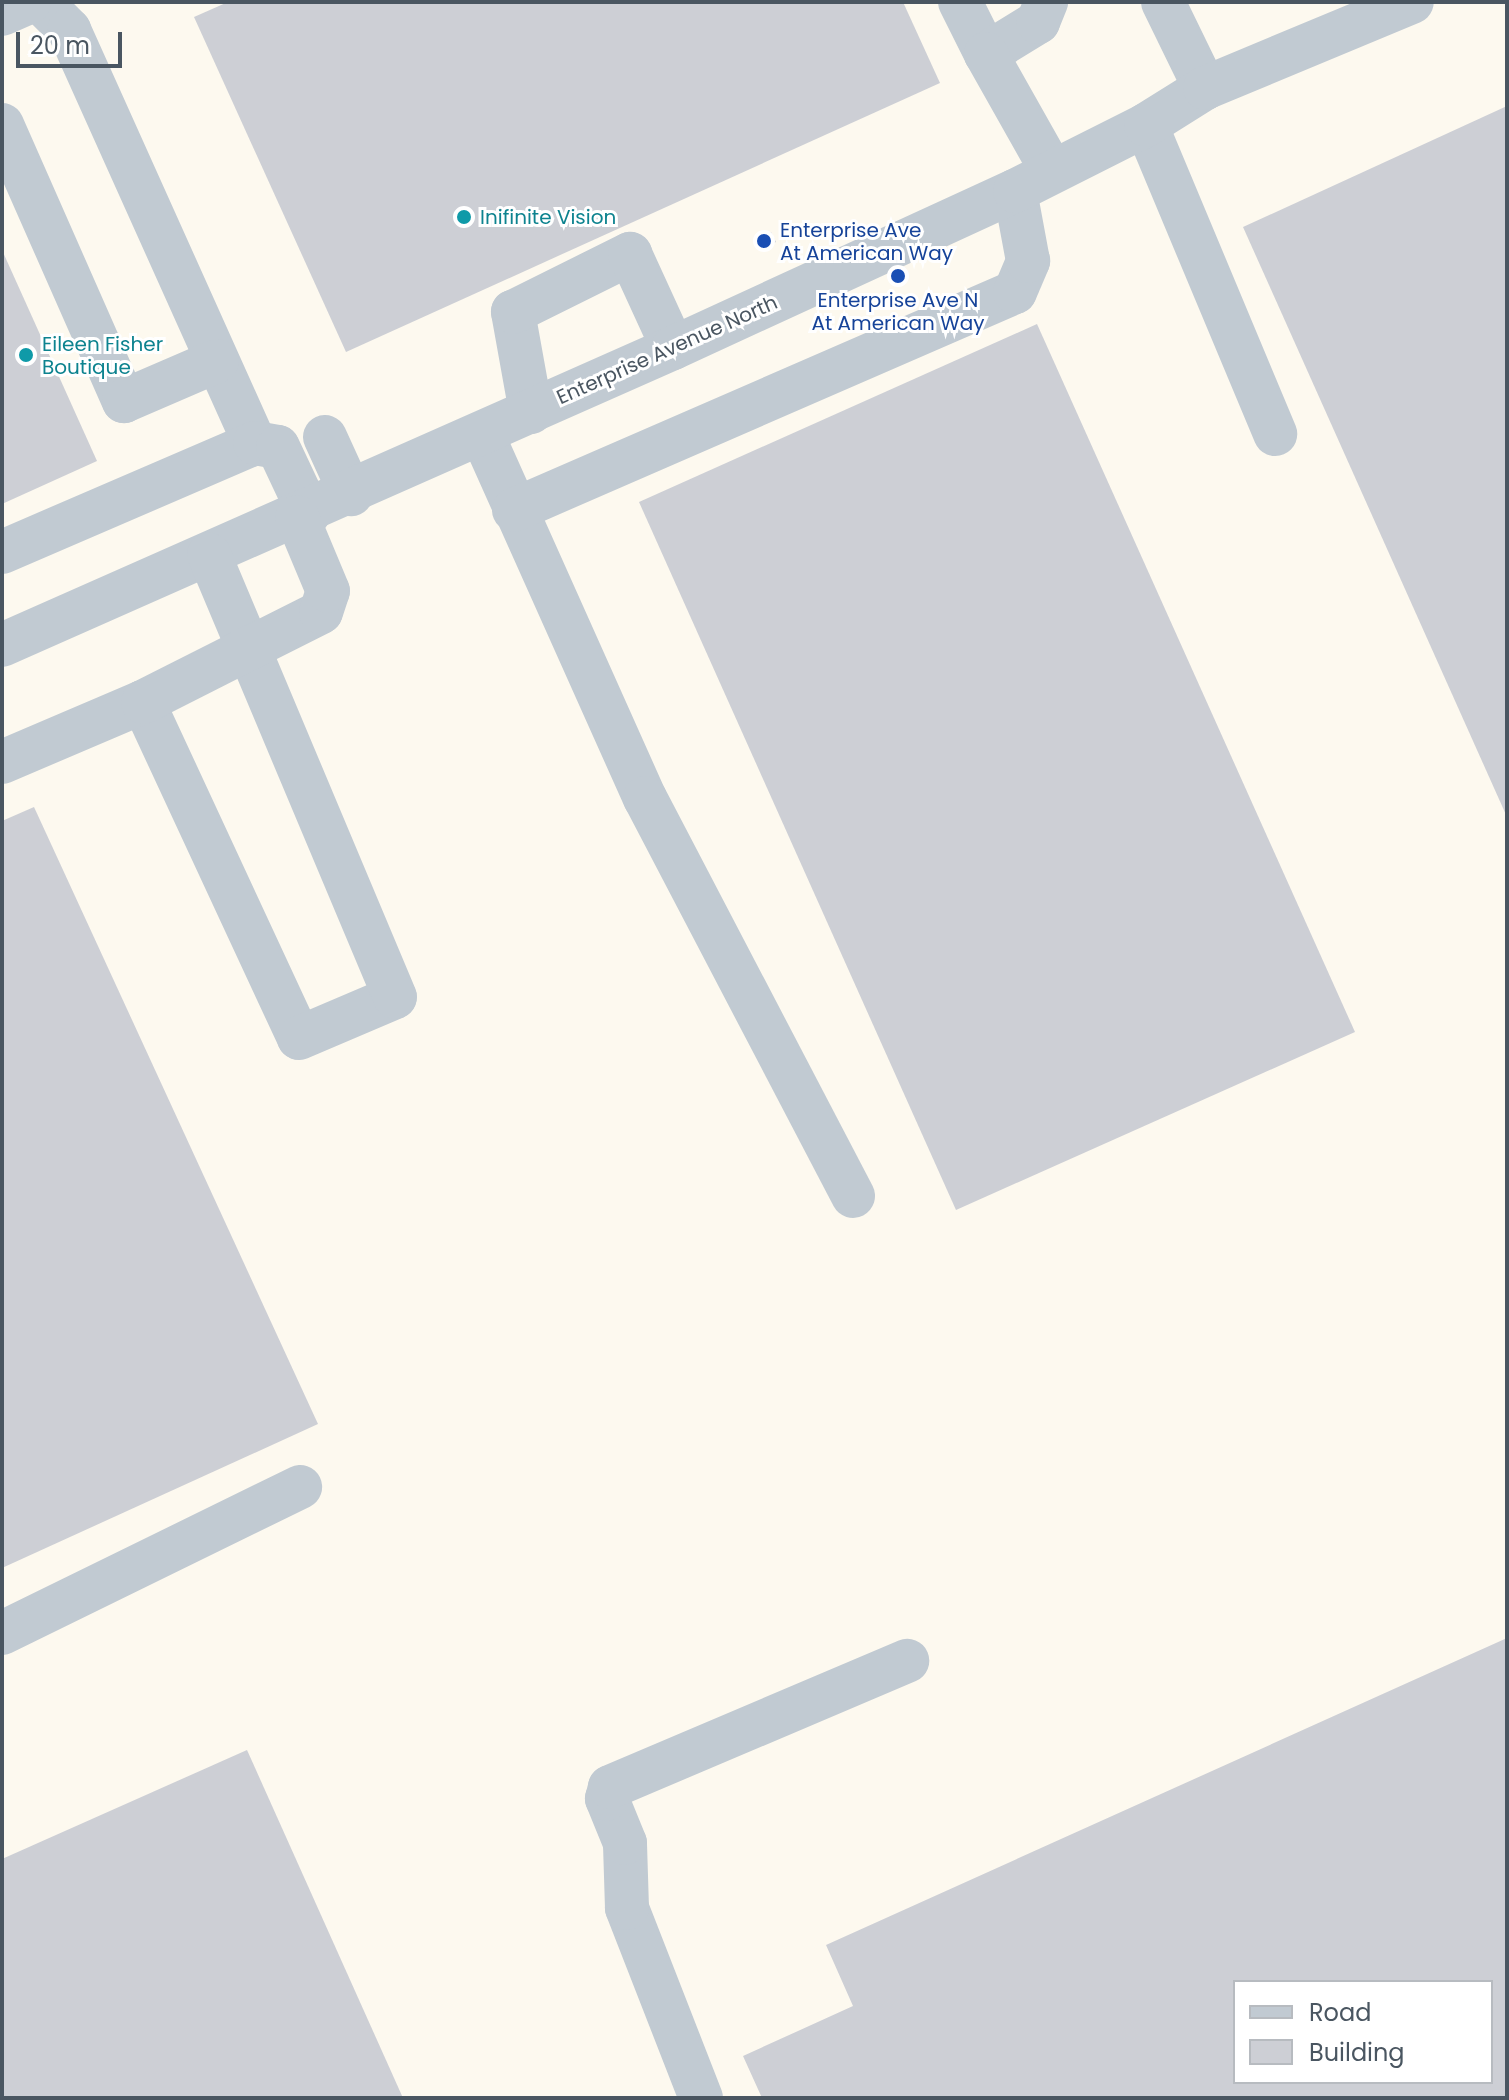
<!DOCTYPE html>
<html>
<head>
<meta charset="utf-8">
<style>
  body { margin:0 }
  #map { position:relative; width:1509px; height:2100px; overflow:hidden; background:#f5f3f3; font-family:Poppins,sans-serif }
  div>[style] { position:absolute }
  .commercial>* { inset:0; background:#fdf9ef }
  .building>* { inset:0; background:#cdcfd5 }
  .minor>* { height:44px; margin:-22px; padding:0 22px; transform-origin:22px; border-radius:22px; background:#c1cad2 }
  .dots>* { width:22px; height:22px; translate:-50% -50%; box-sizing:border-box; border:4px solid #fff; border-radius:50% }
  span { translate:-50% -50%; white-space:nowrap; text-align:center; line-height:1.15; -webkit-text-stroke:6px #fff; paint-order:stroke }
  .culture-label { font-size:20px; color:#0d838f }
  .left { translate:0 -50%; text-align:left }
  .transit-label { font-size:20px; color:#164399 }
  .street-label { font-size:20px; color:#4a5661 }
  .frame { position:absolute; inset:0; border:4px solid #4a5661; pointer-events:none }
  .legend { position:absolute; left:1233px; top:1980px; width:260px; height:104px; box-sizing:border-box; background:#fff; border:2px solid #b7bbc0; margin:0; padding:10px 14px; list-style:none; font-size:24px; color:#4a5661 }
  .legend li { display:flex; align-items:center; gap:16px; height:40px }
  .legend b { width:40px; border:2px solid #b7bbc0 }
  .scale { position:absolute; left:16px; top:32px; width:106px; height:36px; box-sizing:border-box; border:4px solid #4a5661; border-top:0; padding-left:10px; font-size:24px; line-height:28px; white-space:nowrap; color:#4a5661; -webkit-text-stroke:6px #fff; paint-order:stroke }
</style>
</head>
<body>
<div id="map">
  <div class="commercial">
    <i style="clip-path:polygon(evenodd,2px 2px,1507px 2px,1507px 2098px,2px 2098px,2px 2px,1235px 1982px,1491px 1982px,1491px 2082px,1235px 2082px,1235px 1982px)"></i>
  </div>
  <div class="building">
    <i style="clip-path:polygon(228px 2px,903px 2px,940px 83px,346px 352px,194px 17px)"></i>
    <i style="clip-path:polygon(1507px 106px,1507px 817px,1243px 227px)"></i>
    <i style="clip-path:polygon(771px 232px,776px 242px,760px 250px,755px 239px)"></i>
    <i style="clip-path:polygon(2px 250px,97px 461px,2px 504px)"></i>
    <i style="clip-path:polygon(1037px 324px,1355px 1032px,956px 1210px,639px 502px)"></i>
    <i style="clip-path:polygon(34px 807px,318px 1424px,2px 1568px,2px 821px)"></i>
    <i style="clip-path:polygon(evenodd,1507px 1638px,1507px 2098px,762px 2098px,743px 2056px,853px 2006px,826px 1945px,1507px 1638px,1235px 1982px,1491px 1982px,1491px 2082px,1235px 2082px,1235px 1982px)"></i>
    <i style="clip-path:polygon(247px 1750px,403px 2098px,2px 2098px,2px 1859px)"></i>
  </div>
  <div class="minor">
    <i style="left:41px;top:2px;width:40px;rotate:45deg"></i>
    <i style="left:69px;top:30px;width:453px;rotate:65.8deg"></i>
    <i style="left:960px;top:2px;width:58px;rotate:63.4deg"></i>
    <i style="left:986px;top:54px;width:61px;rotate:-31.6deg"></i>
    <i style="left:1038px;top:22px;width:22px;rotate:-68deg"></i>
    <i style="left:1163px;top:2px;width:96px;rotate:64deg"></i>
    <i style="left:2px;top:14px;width:30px;rotate:-24deg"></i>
    <i style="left:986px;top:54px;width:134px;rotate:60.6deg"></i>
    <i style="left:2px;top:125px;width:302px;rotate:66.2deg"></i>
    <i style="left:124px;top:401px;width:101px;rotate:-23.3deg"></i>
    <i style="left:1146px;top:125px;width:335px;rotate:67.3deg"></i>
    <i style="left:531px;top:412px;width:102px;rotate:-100.2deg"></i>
    <i style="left:513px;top:312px;width:131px;rotate:-26.4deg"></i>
    <i style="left:630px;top:254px;width:103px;rotate:65.4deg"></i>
    <i style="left:482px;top:434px;width:399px;rotate:65.9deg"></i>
    <i style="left:645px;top:798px;width:449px;rotate:62.4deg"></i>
    <i style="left:325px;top:437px;width:63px;rotate:65.5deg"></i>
    <i style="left:514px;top:510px;width:546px;rotate:-23.52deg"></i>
    <i style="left:1015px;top:292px;width:34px;rotate:-67deg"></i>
    <i style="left:1028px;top:261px;width:71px;rotate:-100.5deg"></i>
    <i style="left:2px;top:552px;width:275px;rotate:-23.3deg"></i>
    <i style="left:255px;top:443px;width:23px;rotate:10deg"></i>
    <i style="left:278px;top:447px;width:73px;rotate:64.8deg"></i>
    <i style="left:2px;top:645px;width:734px;rotate:-23.88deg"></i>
    <i style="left:673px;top:348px;width:376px;rotate:-24.7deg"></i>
    <i style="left:1015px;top:191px;width:147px;rotate:-26.7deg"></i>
    <i style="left:1146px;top:125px;width:70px;rotate:-32.1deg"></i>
    <i style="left:1205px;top:88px;width:224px;rotate:-22.6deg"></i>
    <i style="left:143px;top:702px;width:370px;rotate:65.1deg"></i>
    <i style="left:299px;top:1038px;width:104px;rotate:-23.1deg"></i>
    <i style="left:395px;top:997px;width:480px;rotate:-112.8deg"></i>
    <i style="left:2px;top:762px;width:153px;rotate:-23.1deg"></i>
    <i style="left:143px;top:702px;width:199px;rotate:-26.8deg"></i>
    <i style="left:321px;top:612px;width:22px;rotate:-72deg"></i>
    <i style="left:328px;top:591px;width:80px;rotate:-112.7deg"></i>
    <i style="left:2px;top:1633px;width:332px;rotate:-26.1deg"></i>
    <i style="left:701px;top:2098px;width:204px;rotate:-111.3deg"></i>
    <i style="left:627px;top:1908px;width:65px;rotate:-91.8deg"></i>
    <i style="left:625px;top:1843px;width:48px;rotate:-112.2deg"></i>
    <i style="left:607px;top:1799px;width:12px;rotate:-76deg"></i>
    <i style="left:610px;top:1787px;width:323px;rotate:-23deg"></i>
  </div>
  <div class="dots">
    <i style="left:464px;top:217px;background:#0f9aa8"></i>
    <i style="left:764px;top:241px;background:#1a4fb4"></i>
    <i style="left:898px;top:276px;background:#1a4fb4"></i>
    <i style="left:26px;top:355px;background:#0f9aa8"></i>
  </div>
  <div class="culture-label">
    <span class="left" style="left:480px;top:217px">Inifinite Vision</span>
    <span class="left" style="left:42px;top:356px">Eileen Fisher<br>Boutique</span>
  </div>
  <div class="transit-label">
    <span class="left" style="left:780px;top:242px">Enterprise Ave<br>At American Way</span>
    <span style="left:898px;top:312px">Enterprise Ave N<br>At American Way</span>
  </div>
  <div class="street-label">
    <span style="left:667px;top:350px;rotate:-24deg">Enterprise Avenue North</span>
  </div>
  <div class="frame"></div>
  <ul class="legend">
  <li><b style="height:10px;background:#c1cad2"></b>Road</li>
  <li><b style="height:22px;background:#cdcfd5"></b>Building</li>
  </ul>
  <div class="scale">20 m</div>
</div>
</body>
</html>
